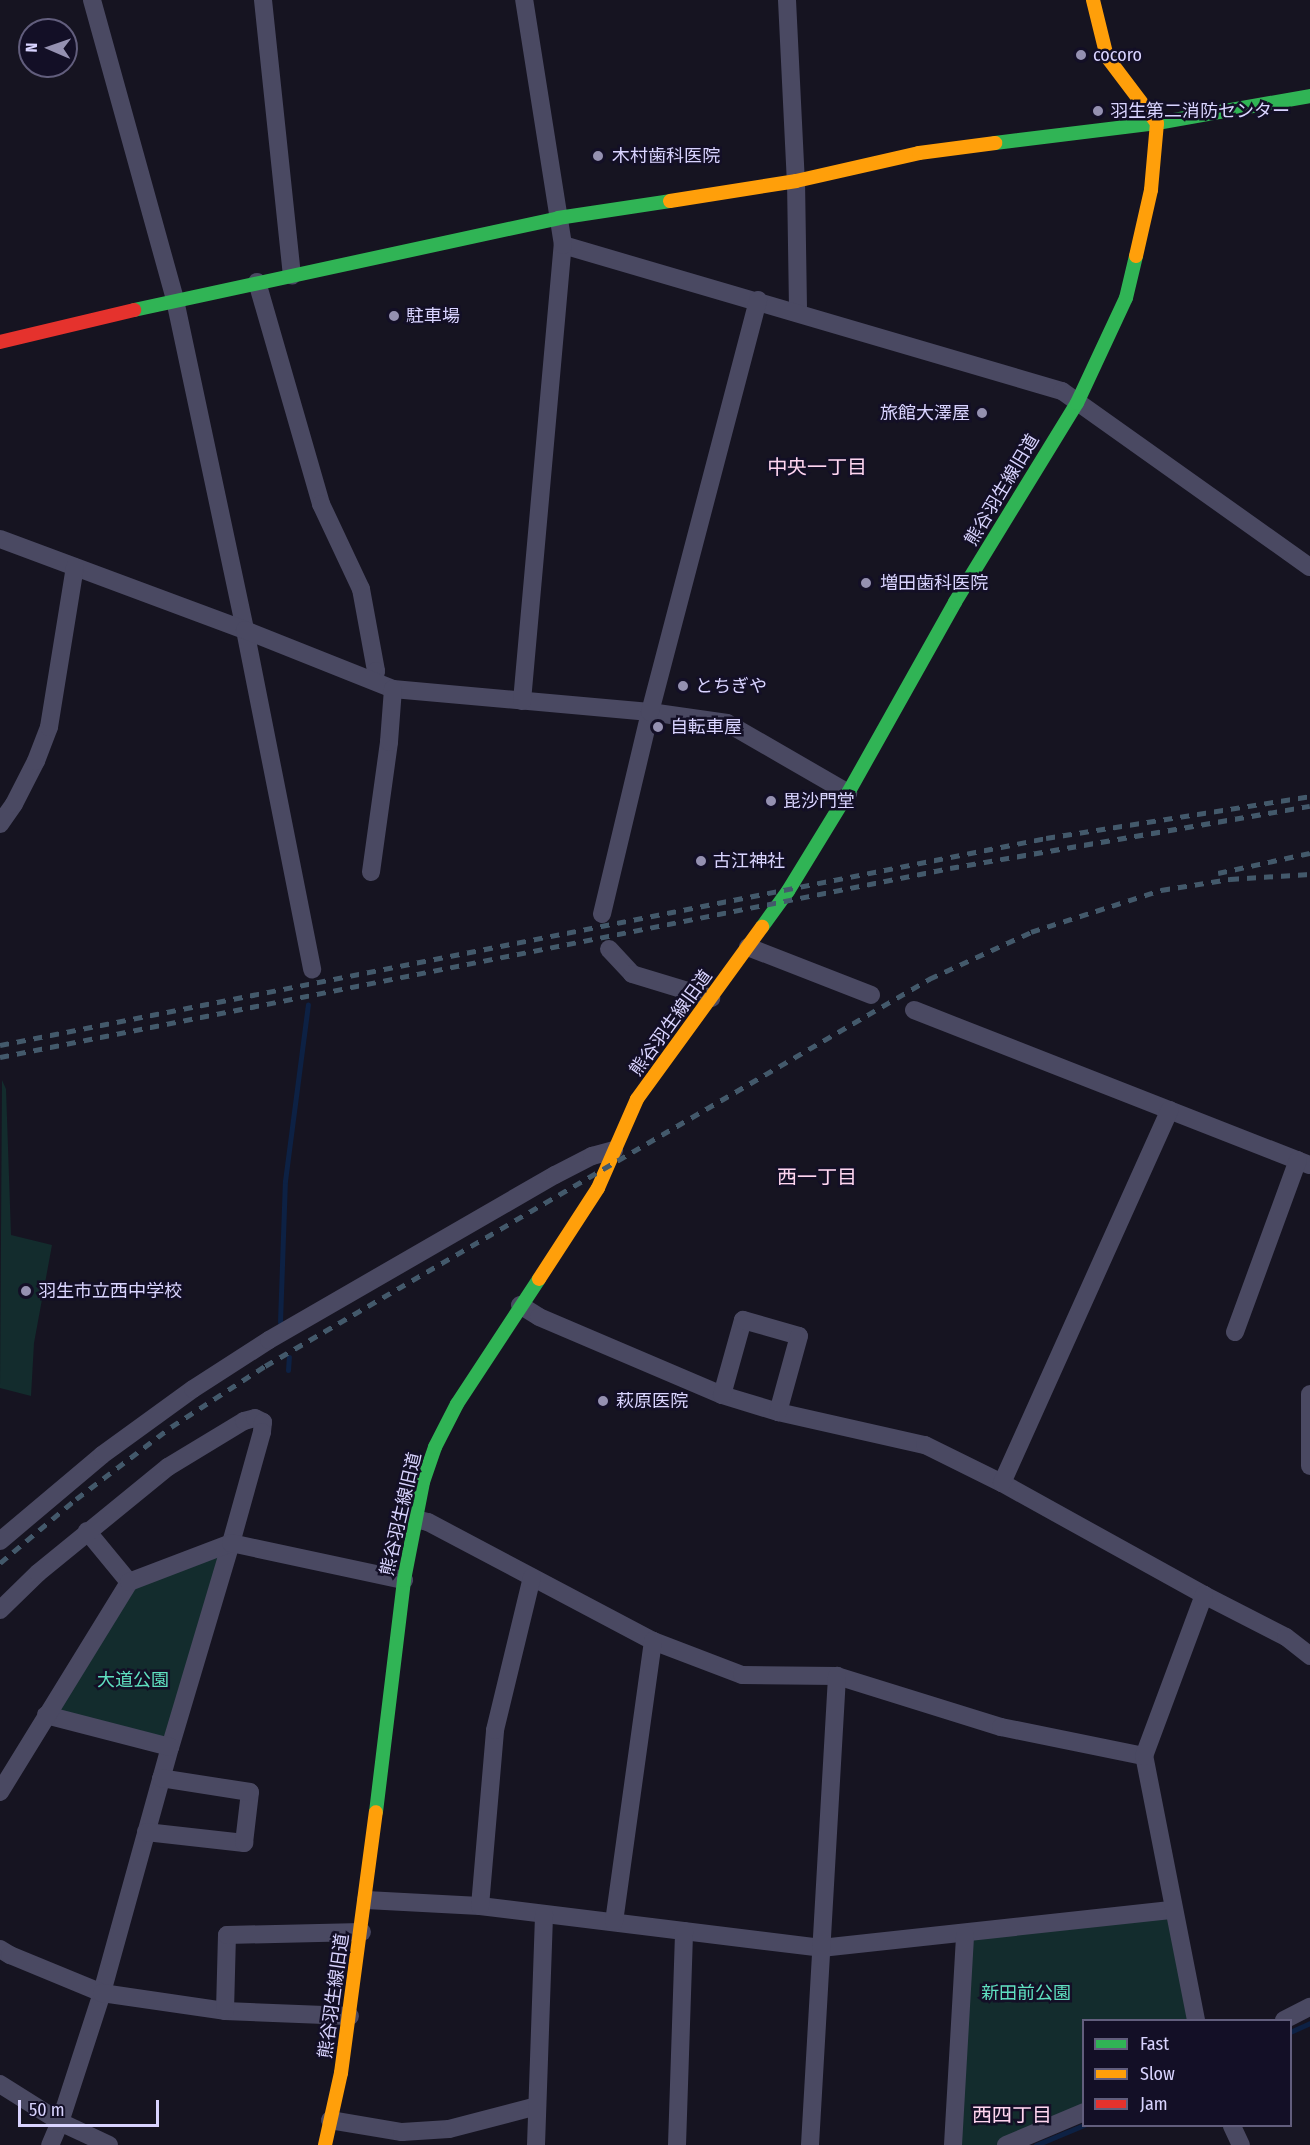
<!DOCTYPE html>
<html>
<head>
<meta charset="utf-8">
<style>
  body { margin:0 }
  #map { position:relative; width:1310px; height:2145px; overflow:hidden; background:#161421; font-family:"Fira Sans Condensed","Noto Sans JP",sans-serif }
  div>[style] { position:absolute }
  .green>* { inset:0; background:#132c2d }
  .stream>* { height:5px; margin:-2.5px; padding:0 2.5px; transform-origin:2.5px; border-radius:2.5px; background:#0d2144 }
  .street>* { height:18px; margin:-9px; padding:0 9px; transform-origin:9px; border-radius:9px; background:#4a4962 }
  .fast>* { height:14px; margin:-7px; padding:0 7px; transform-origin:7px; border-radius:7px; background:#30b455 }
  .slow>* { height:14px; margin:-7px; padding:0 7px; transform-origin:7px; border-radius:7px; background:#ff9f0a }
  .jam>* { height:14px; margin:-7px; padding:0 7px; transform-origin:7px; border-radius:7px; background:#e5322d }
  .rail>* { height:4.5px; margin-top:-2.25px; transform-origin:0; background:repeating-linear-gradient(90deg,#43596b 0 9px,transparent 0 17px) }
  .dots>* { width:16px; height:16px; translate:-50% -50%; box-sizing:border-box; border:3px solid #130f26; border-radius:50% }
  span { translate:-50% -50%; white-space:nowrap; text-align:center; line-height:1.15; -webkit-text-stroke:5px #130f26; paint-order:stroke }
  .poi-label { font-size:18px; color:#d9d4ff }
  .left { translate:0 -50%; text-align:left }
  .right { translate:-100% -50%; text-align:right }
  .street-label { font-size:18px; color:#d9d4ff }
  .park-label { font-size:18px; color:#5fe0c0 }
  .neighbourhood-label { font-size:20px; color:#ffd6f0 }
  .legend { position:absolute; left:1082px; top:2019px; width:210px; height:108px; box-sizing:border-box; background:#130f26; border:2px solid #625e7d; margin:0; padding:8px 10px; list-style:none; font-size:18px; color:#d9d4ff }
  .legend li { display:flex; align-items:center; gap:12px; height:30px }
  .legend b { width:30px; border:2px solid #625e7d }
  .north { position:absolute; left:18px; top:18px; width:60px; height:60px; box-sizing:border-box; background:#130f26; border:2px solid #625e7d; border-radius:50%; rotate:272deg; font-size:16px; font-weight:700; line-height:24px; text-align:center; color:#d9d4ff }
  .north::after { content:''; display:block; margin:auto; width:21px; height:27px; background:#9591b1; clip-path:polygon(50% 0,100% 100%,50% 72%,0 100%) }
  .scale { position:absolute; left:18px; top:2100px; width:141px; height:27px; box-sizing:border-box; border:3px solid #d9d4ff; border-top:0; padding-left:8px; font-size:18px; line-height:21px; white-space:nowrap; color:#d9d4ff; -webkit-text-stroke:4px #130f26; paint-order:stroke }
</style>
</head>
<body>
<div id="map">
  <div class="green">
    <i style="clip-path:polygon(2px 1080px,6px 1089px,11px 1235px,52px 1245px,34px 1343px,31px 1396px,0 1388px)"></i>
    <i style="clip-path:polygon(221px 1554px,165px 1738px,58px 1712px,134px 1586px)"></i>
    <i style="clip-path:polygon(1173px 1910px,1196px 2020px,1084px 2020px,1083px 2112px,1006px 2145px,953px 2145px,965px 1935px)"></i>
  </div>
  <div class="stream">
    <i style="left:280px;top:1322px;width:141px;rotate:-88deg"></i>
    <i style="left:285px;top:1181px;width:178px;rotate:-82.6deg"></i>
    <i style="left:288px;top:1370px;width:13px;rotate:-86deg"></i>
    <i style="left:1290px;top:2032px;width:22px;rotate:-24deg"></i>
    <i style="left:1036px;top:2145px;width:52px;rotate:-22.6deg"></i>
  </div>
  <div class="street">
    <i style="left:92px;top:0;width:311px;rotate:74.5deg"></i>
    <i style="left:175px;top:300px;width:337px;rotate:78deg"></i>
    <i style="left:245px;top:630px;width:346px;rotate:78.8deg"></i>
    <i style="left:263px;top:0;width:277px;rotate:84deg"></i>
    <i style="left:787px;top:0;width:181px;rotate:87.2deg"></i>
    <i style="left:796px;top:181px;width:132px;rotate:89.1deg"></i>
    <i style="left:563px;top:245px;width:520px;rotate:16.31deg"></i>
    <i style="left:1062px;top:391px;width:304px;rotate:35.4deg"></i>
    <i style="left:257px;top:282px;width:231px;rotate:73.9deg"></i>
    <i style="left:321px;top:504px;width:94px;rotate:64.8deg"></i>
    <i style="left:361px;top:589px;width:83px;rotate:79.6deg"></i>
    <i style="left:376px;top:671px;width:10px;rotate:101deg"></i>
    <i style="left:0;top:539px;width:261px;rotate:20.4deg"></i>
    <i style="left:245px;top:630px;width:159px;rotate:21.7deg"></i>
    <i style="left:393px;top:689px;width:258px;rotate:5.1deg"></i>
    <i style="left:650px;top:712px;width:78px;rotate:8.1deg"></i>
    <i style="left:727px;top:723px;width:140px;rotate:30deg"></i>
    <i style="left:522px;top:701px;width:458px;rotate:-84.9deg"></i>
    <i style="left:563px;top:245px;width:248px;rotate:-99deg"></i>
    <i style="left:0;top:824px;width:24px;rotate:-55deg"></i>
    <i style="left:14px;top:804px;width:48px;rotate:-62.9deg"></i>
    <i style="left:36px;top:761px;width:36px;rotate:-69deg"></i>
    <i style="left:49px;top:727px;width:162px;rotate:-80.8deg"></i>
    <i style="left:371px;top:872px;width:131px;rotate:-82.1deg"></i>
    <i style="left:389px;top:742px;width:53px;rotate:-85.7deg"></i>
    <i style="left:602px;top:914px;width:208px;rotate:-76.6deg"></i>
    <i style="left:650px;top:712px;width:426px;rotate:-75.3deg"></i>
    <i style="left:748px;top:947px;width:132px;rotate:21.3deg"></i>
    <i style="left:609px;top:949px;width:34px;rotate:47deg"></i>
    <i style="left:632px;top:974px;width:83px;rotate:16.9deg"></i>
    <i style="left:914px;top:1010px;width:425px;rotate:21.4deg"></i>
    <i style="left:520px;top:1305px;width:22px;rotate:32deg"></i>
    <i style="left:539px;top:1317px;width:199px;rotate:23.1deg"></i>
    <i style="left:722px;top:1395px;width:59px;rotate:16.9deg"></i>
    <i style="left:778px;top:1412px;width:151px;rotate:12.7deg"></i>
    <i style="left:925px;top:1445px;width:86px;rotate:26.3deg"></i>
    <i style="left:1002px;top:1483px;width:231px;rotate:29deg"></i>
    <i style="left:1204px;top:1595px;width:92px;rotate:27.1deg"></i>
    <i style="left:1286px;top:1637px;width:31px;rotate:38deg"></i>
    <i style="left:1235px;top:1332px;width:183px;rotate:-69.9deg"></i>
    <i style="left:1310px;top:1394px;width:72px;rotate:90deg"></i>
    <i style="left:722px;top:1395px;width:78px;rotate:-74.4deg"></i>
    <i style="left:743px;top:1320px;width:58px;rotate:15.9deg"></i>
    <i style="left:799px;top:1336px;width:79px;rotate:105.4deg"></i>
    <i style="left:1002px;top:1483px;width:409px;rotate:-65.8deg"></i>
    <i style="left:415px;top:1519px;width:13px;rotate:13deg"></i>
    <i style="left:428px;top:1522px;width:255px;rotate:27.9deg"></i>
    <i style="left:653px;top:1641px;width:95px;rotate:20.9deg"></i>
    <i style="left:742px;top:1675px;width:95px;rotate:0.6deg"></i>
    <i style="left:837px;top:1676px;width:172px;rotate:17.3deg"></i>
    <i style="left:1001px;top:1727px;width:146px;rotate:11.5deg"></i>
    <i style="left:87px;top:1531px;width:66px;rotate:50.5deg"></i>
    <i style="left:0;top:1541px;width:133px;rotate:-40.1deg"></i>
    <i style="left:102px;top:1455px;width:112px;rotate:-36deg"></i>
    <i style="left:193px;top:1389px;width:90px;rotate:-32.8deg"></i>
    <i style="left:269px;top:1340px;width:330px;rotate:-30deg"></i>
    <i style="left:555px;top:1175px;width:42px;rotate:-27.2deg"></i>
    <i style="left:592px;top:1156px;width:23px;rotate:-15deg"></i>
    <i style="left:0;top:1610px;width:53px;rotate:-44.2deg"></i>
    <i style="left:38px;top:1573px;width:168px;rotate:-39.2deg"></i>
    <i style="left:168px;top:1467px;width:89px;rotate:-31.2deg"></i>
    <i style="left:244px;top:1421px;width:11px;rotate:-15deg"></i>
    <i style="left:255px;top:1418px;width:9px;rotate:27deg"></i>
    <i style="left:263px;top:1422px;width:10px;rotate:96deg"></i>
    <i style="left:262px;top:1432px;width:115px;rotate:105.6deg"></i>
    <i style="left:231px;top:1543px;width:213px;rotate:106.6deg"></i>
    <i style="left:170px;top:1747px;width:255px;rotate:105.5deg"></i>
    <i style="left:102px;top:1993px;width:136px;rotate:108deg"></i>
    <i style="left:60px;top:2122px;width:25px;rotate:113deg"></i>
    <i style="left:46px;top:1715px;width:128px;rotate:14.5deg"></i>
    <i style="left:0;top:1792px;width:246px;rotate:-58.4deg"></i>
    <i style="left:129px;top:1582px;width:109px;rotate:-20.9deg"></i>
    <i style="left:231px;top:1543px;width:177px;rotate:12.1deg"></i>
    <i style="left:146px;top:1832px;width:99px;rotate:6.4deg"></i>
    <i style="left:244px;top:1843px;width:51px;rotate:-83.3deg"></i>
    <i style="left:250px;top:1792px;width:90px;rotate:-171.1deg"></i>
    <i style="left:366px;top:1900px;width:114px;rotate:3deg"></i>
    <i style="left:480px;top:1906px;width:344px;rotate:7deg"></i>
    <i style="left:821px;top:1948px;width:354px;rotate:-6.2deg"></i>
    <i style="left:480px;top:1906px;width:177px;rotate:-85.1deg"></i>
    <i style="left:495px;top:1730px;width:157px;rotate:-76.4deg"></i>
    <i style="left:614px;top:1922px;width:284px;rotate:-82.1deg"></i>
    <i style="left:0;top:1949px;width:12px;rotate:31deg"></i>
    <i style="left:10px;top:1955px;width:100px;rotate:22.4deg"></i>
    <i style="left:102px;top:1993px;width:124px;rotate:8.3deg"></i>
    <i style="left:225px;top:2011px;width:125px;rotate:2.3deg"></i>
    <i style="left:225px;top:2011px;width:76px;rotate:-88.5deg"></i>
    <i style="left:227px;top:1935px;width:135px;rotate:-1.3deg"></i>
    <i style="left:1196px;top:2020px;width:269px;rotate:-101.1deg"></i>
    <i style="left:1144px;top:1756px;width:172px;rotate:-69.6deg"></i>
    <i style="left:1284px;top:2020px;width:29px;rotate:-27deg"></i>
    <i style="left:0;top:2084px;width:71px;rotate:32.3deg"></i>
    <i style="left:60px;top:2122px;width:54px;rotate:25.1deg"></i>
    <i style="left:330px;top:2120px;width:73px;rotate:9.5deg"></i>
    <i style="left:402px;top:2132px;width:47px;rotate:-3.7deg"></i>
    <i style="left:449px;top:2129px;width:91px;rotate:-14.6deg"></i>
    <i style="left:1232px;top:2126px;width:21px;rotate:65deg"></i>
    <i style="left:536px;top:2145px;width:231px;rotate:-88deg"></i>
    <i style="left:677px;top:2145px;width:214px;rotate:-88.1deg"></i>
    <i style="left:810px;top:2145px;width:470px;rotate:-86.7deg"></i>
    <i style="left:953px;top:2145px;width:210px;rotate:-86.7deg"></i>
    <i style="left:1006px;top:2145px;width:85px;rotate:-22.9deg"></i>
  </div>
  <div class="fast">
    <i style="left:995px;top:143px;width:163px;rotate:-7deg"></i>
    <i style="left:1157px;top:123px;width:155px;rotate:-10deg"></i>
    <i style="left:134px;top:310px;width:434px;rotate:-12.2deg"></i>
    <i style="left:558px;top:218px;width:113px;rotate:-8.6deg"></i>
    <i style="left:762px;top:927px;width:44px;rotate:-54.2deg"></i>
    <i style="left:788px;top:891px;width:115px;rotate:-58.5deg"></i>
    <i style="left:848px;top:793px;width:219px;rotate:-60.7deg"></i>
    <i style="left:955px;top:602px;width:233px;rotate:-58.5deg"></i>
    <i style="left:1077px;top:403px;width:116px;rotate:-65deg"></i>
    <i style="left:1126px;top:298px;width:43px;rotate:-76.6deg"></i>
    <i style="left:376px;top:1812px;width:234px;rotate:-83.1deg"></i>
    <i style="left:404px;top:1580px;width:100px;rotate:-79deg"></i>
    <i style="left:423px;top:1482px;width:37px;rotate:-71deg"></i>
    <i style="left:435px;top:1447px;width:48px;rotate:-62.9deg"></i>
    <i style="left:457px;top:1404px;width:149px;rotate:-56.7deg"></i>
  </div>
  <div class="slow">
    <i style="left:1093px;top:0;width:59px;rotate:76.2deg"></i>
    <i style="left:1107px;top:57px;width:83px;rotate:52.9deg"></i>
    <i style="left:670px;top:201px;width:128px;rotate:-9deg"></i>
    <i style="left:796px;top:181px;width:126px;rotate:-12.8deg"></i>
    <i style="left:919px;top:153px;width:77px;rotate:-7.5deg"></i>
    <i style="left:1136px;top:256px;width:68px;rotate:-77.2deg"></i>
    <i style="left:1151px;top:190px;width:67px;rotate:-84.9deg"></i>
    <i style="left:539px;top:1279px;width:108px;rotate:-57deg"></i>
    <i style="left:598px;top:1188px;width:97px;rotate:-66.3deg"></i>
    <i style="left:637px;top:1099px;width:213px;rotate:-54deg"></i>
    <i style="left:325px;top:2145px;width:74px;rotate:-77.5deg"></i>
    <i style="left:341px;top:2073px;width:263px;rotate:-82.4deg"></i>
  </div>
  <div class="jam">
    <i style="left:0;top:342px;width:138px;rotate:-13.4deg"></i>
  </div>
  <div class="rail">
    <i style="left:1218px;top:873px;width:94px;rotate:-12.3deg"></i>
    <i style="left:0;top:1045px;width:1066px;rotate:-11.19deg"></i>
    <i style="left:1046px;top:838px;width:267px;rotate:-9deg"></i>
    <i style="left:0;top:1057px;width:969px;rotate:-11.25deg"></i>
    <i style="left:950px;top:868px;width:365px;rotate:-9.8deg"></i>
    <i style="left:0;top:1563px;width:99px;rotate:-40.1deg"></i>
    <i style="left:76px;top:1499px;width:119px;rotate:-37.2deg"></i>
    <i style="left:171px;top:1427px;width:112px;rotate:-33deg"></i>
    <i style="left:265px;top:1366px;width:769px;rotate:-30.23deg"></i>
    <i style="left:929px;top:979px;width:112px;rotate:-24.7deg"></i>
    <i style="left:1031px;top:932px;width:137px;rotate:-17.9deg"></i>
    <i style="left:1161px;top:890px;width:70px;rotate:-9.1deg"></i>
    <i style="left:1230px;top:879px;width:80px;rotate:-3.6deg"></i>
  </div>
  <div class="dots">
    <i style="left:1081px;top:55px;background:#9591b1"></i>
    <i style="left:1098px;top:111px;background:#9591b1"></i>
    <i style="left:598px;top:156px;background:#9591b1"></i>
    <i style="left:394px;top:316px;background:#9591b1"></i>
    <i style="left:982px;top:413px;background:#9591b1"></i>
    <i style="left:866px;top:583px;background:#9591b1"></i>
    <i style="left:683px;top:686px;background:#9591b1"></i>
    <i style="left:658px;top:727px;background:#9591b1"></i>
    <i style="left:771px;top:801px;background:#9591b1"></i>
    <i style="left:701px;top:861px;background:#9591b1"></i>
    <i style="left:26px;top:1291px;background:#9591b1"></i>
    <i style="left:603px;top:1401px;background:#9591b1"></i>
  </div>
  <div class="poi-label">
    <span class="left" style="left:1093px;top:55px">cocoro</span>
    <span class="left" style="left:1110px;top:111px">羽生第二消防センター</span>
    <span class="left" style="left:612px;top:156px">木村歯科医院</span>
    <span class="left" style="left:406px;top:316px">駐車場</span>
    <span class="right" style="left:970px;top:413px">旅館大澤屋</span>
    <span class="left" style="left:880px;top:583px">増田歯科医院</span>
    <span class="left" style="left:695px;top:686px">とちぎや</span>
    <span class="left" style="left:670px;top:727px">自転車屋</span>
    <span class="left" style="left:783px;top:801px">毘沙門堂</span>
    <span class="left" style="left:713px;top:861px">古江神社</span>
    <span class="left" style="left:38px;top:1291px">羽生市立西中学校</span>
    <span class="left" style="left:616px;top:1401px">萩原医院</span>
  </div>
  <div class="street-label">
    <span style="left:1002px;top:490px;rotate:-59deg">熊谷羽生線旧道</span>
    <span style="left:671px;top:1023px;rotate:-54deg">熊谷羽生線旧道</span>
    <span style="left:401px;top:1514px;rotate:-77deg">熊谷羽生線旧道</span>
    <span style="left:334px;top:1996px;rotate:-82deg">熊谷羽生線旧道</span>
  </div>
  <div class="park-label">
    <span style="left:133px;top:1680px">大道公園</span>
    <span style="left:1026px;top:1993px">新田前公園</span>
  </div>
  <div class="neighbourhood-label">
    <span style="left:817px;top:467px">中央一丁目</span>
    <span style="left:817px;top:1177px">西一丁目</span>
    <span style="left:1012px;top:2115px">西四丁目</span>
  </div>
  <ul class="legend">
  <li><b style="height:8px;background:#30b455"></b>Fast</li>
  <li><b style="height:8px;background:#ff9f0a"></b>Slow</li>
  <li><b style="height:8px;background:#e5322d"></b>Jam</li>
  </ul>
  <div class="north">N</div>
  <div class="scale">50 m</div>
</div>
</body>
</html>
